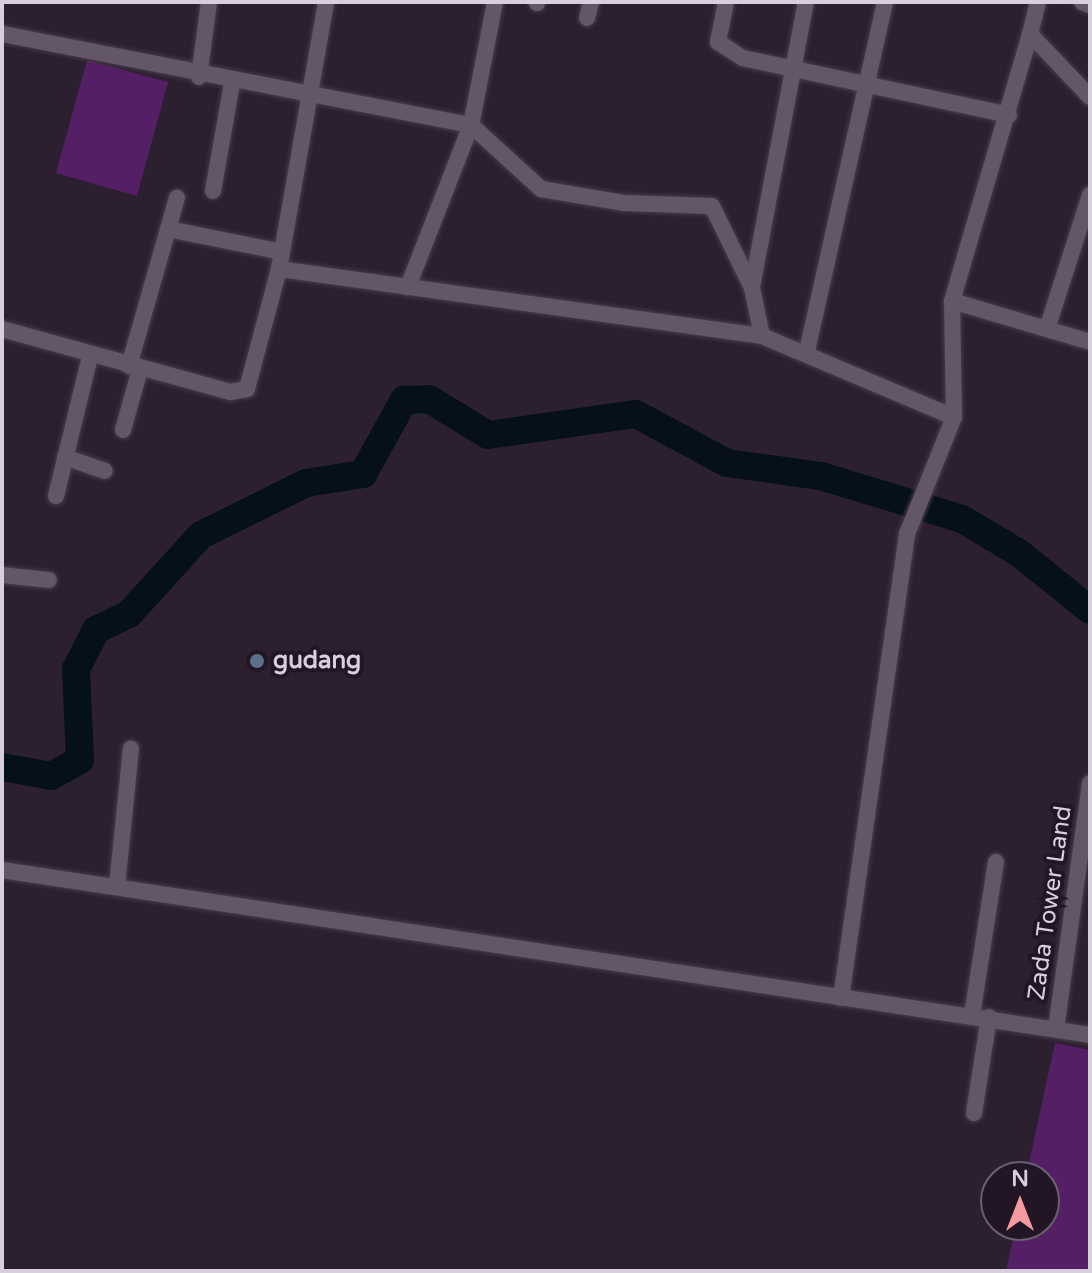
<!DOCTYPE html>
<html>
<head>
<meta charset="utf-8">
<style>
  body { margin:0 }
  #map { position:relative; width:1092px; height:1273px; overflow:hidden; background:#2c1f30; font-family:"Varela Round",sans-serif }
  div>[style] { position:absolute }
  .green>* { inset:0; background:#551f66 }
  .river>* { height:28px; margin:-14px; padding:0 14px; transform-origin:14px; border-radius:14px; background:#051019 }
  .roads { filter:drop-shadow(0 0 2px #473c4b) drop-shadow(0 0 2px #473c4b) }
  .minor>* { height:16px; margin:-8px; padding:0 8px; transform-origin:8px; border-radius:8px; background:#645669 }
  .dots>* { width:22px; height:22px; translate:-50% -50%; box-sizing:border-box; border:4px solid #221626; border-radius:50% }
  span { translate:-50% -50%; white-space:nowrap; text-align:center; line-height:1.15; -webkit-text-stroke:8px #221626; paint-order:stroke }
  .poi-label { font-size:24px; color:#d7cfdb; font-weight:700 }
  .left { translate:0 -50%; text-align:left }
  .street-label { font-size:24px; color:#d7cfdb }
  .frame { position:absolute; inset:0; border:4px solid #d7cfdb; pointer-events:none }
  .north { position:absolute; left:980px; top:1161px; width:80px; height:80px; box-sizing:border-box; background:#221626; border:2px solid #6a606e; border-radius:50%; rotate:0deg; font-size:22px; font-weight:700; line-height:32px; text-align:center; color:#d7cfdb }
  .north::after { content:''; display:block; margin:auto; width:28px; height:36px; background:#f49aa0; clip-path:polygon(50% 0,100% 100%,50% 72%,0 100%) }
</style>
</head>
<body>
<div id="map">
  <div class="green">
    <i style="clip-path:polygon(87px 60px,168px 82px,137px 196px,56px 173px)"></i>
    <i style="clip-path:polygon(1055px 1043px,1090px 1050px,1090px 1271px,1006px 1271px,1016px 1225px,1044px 1225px,1044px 1177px,1026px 1177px)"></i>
  </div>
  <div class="river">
    <i style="left:2px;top:767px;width:50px;rotate:10.4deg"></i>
    <i style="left:51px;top:776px;width:33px;rotate:-29deg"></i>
    <i style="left:80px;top:760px;width:91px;rotate:-92.5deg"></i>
    <i style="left:76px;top:669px;width:44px;rotate:-62.9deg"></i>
    <i style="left:96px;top:630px;width:37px;rotate:-26deg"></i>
    <i style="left:129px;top:614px;width:107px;rotate:-47.7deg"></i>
    <i style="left:201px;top:535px;width:117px;rotate:-26.3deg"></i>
    <i style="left:306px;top:483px;width:58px;rotate:-9deg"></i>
    <i style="left:363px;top:474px;width:85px;rotate:-61deg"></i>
    <i style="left:404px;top:400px;width:25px;rotate:-2deg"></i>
    <i style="left:429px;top:399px;width:69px;rotate:31.4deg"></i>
    <i style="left:488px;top:435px;width:149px;rotate:-8.1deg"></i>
    <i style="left:636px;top:414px;width:103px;rotate:28.3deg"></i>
    <i style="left:727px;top:463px;width:95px;rotate:7.9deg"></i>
    <i style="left:821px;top:476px;width:147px;rotate:17deg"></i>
    <i style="left:962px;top:519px;width:66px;rotate:30.8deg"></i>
    <i style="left:1019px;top:553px;width:91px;rotate:38.8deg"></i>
  </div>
  <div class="roads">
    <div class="minor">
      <i style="left:495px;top:2px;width:125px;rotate:101deg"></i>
      <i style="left:471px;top:125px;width:95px;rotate:42.4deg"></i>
      <i style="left:541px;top:189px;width:85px;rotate:9.5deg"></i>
      <i style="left:625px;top:203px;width:87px;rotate:2deg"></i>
      <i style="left:712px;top:206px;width:91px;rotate:64deg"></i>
      <i style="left:752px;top:288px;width:49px;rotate:78.2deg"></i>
      <i style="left:726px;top:2px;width:41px;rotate:101.3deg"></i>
      <i style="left:718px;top:42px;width:30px;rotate:33deg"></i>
      <i style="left:743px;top:58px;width:272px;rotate:12.1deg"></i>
      <i style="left:1038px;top:2px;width:33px;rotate:104deg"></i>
      <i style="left:1030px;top:34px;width:87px;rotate:46.4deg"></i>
      <i style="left:1082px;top:2px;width:9px;rotate:21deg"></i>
      <i style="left:537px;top:3px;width:1px;rotate:-90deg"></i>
      <i style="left:587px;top:18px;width:16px;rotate:-76deg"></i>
      <i style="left:2px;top:34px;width:478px;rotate:11deg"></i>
      <i style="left:471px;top:125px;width:174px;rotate:111.3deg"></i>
      <i style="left:199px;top:77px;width:76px;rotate:-82.4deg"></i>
      <i style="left:213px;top:191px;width:110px;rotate:-80deg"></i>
      <i style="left:168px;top:229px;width:116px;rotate:11.4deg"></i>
      <i style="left:279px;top:269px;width:488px;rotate:7.9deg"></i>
      <i style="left:762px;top:336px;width:208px;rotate:22.9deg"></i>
      <i style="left:752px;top:287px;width:290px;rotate:-79.3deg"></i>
      <i style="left:952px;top:301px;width:144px;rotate:16.5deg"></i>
      <i style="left:2px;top:329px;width:237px;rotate:15.4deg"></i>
      <i style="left:230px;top:392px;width:17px;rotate:-10deg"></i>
      <i style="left:247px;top:389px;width:124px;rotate:-75.1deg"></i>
      <i style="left:279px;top:269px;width:271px;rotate:-80deg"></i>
      <i style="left:1047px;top:329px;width:141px;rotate:-72.2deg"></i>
      <i style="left:807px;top:351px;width:358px;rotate:-77.4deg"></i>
      <i style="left:129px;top:366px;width:175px;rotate:-74.1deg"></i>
      <i style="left:123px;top:430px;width:63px;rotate:-74.4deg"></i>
      <i style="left:65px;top:457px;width:42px;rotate:19.3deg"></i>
      <i style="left:56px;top:496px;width:144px;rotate:-76.3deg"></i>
      <i style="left:2px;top:575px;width:47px;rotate:6.1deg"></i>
      <i style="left:2px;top:870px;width:1100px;rotate:8.62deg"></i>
      <i style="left:117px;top:886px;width:138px;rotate:-84.2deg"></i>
      <i style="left:841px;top:998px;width:469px;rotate:-81.9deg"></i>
      <i style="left:907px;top:534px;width:126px;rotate:-68.1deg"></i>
      <i style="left:954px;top:417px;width:116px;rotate:-91deg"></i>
      <i style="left:952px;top:301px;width:278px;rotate:-73.7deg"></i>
      <i style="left:972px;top:1015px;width:155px;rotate:-81.1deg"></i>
      <i style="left:1056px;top:1029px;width:248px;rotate:-82.1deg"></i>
      <i style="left:974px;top:1113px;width:97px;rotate:-81.1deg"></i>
    </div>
  </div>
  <div class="dots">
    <i style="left:257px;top:661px;background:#5c6f8a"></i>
  </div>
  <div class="poi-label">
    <span class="left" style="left:273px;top:661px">gudang</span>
  </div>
  <div class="street-label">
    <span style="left:1050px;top:903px;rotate:-82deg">Zada Tower Land</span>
  </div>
  <div class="frame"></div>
  <div class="north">N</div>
</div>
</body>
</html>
